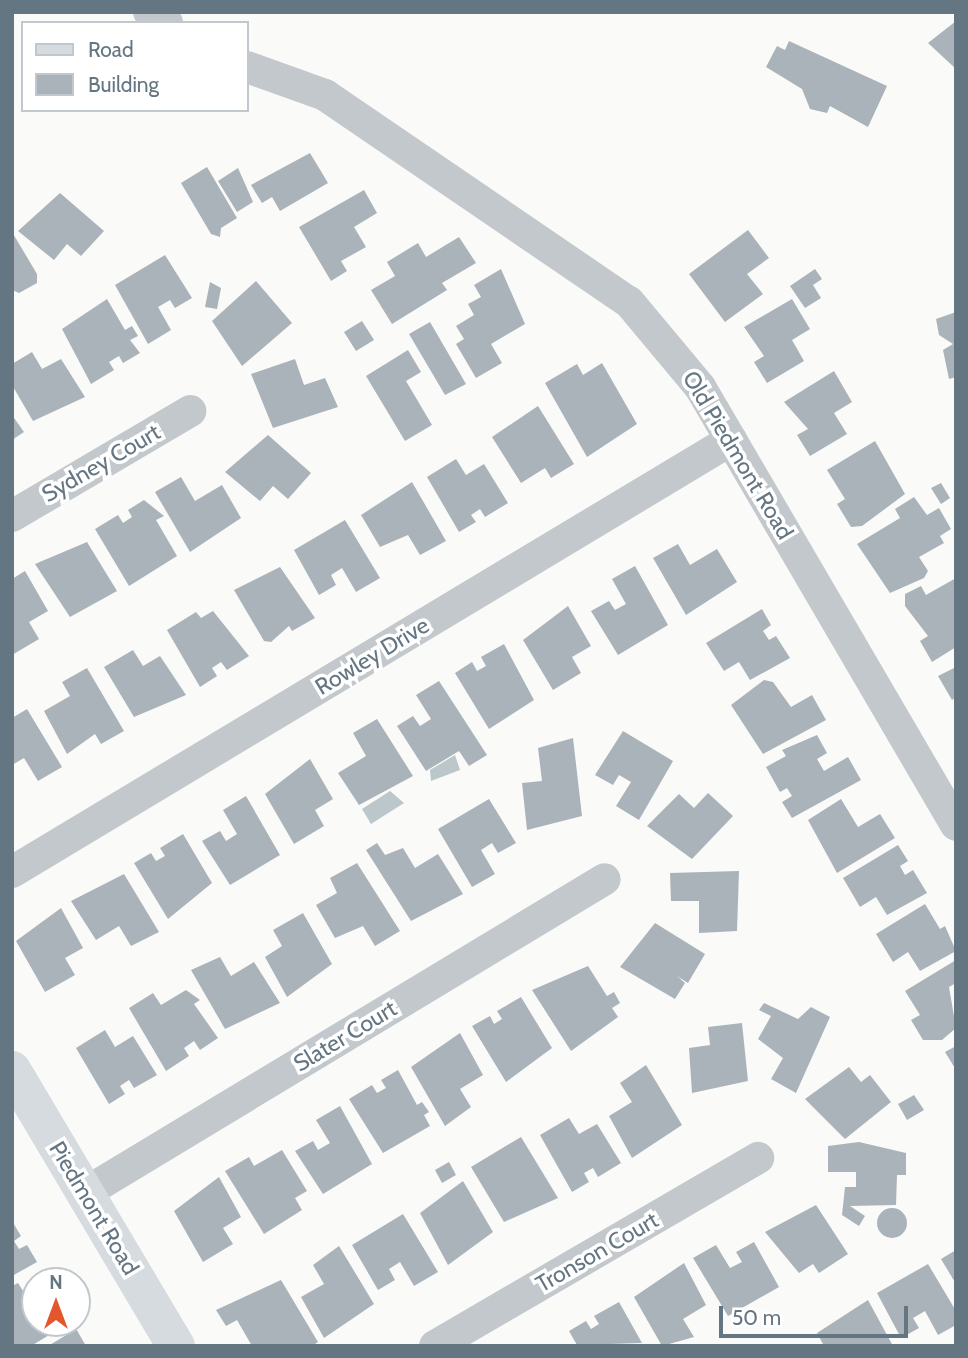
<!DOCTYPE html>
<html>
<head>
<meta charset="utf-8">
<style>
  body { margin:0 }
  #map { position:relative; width:968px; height:1358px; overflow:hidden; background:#fafaf8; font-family:Cabin,sans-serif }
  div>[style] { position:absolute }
  .water>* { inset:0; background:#bbc7cb }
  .building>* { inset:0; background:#aab3b9 }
  .round { border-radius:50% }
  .minor>* { height:32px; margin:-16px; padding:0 16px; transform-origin:16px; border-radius:16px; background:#c3c8cc }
  .secondary>* { height:38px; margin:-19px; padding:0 19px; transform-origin:19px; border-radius:19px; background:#d6dbdf }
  span { translate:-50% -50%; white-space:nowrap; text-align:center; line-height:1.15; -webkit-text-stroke:7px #fff; paint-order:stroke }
  .street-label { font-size:23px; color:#657683 }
  .frame { position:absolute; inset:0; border:14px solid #657683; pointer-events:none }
  .legend { position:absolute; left:21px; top:21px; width:228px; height:91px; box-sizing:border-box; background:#fff; border:2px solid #c1c8cd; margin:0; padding:9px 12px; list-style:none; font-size:21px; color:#657683 }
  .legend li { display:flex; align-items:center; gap:14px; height:35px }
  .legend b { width:35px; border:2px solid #c1c8cd }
  .north { position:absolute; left:21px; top:1267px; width:70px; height:70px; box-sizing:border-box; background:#fff; border:2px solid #c1c8cd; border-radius:50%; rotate:0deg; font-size:19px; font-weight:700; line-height:28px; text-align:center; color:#657683 }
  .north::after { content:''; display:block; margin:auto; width:24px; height:32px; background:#e4572e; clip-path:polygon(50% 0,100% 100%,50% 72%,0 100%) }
  .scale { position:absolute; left:719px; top:1306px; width:189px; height:32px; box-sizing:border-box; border:4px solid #657683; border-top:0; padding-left:9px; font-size:21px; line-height:24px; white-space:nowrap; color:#657683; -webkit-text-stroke:5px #fff; paint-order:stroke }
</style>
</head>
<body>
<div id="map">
  <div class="water">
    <i style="clip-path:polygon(455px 755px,460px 770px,431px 781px,430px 770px)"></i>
    <i style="clip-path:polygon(390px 791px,404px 803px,371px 824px,362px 809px)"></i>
  </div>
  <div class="building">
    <i style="clip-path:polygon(956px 21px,956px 69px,928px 43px)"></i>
    <i style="clip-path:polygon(789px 41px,887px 86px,868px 127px,830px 106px,827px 113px,810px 109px,802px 89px,766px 67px,777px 46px,785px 50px)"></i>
    <i style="clip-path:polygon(310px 153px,328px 183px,280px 211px,272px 197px,262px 203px,251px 185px)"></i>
    <i style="clip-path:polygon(207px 167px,237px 218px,221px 228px,220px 237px,211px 234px,181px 183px)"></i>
    <i style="clip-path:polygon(238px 168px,253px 202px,237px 212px,218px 181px)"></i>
    <i style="clip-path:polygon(364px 190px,377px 213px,354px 227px,366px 247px,341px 261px,347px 271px,331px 281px,299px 227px)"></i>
    <i style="clip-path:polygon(60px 193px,104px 231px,81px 256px,67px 244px,54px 260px,18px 231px)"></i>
    <i style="clip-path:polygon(748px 230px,769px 258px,747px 274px,763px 294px,725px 322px,689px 274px)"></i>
    <i style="clip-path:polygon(12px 232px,37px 274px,37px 283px,19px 293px,12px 290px)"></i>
    <i style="clip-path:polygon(459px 237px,476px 263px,442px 283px,447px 290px,392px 324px,371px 290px,395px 276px,387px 262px,418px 243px,426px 257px)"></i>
    <i style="clip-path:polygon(165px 255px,192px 298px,175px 308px,170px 300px,158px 307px,171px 330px,148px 344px,115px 285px)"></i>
    <i style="clip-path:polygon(501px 269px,525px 324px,491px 344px,502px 363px,476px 378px,456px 344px,464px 339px,456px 326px,474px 315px,468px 304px,481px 297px,474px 285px)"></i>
    <i style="clip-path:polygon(815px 269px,822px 279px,813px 285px,821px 298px,805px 308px,790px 286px)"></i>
    <i style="clip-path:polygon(256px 281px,292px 323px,242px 366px,212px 321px)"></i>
    <i style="clip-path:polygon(210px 282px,221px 288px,217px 309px,205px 307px)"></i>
    <i style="clip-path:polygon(107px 299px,125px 330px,132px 326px,138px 336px,130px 340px,140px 353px,123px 363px,119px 356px,109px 362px,114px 370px,91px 384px,62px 329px)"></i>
    <i style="clip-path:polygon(792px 299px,810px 329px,792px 340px,804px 361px,767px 383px,754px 362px,764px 356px,744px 327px)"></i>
    <i style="clip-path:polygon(956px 312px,956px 377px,949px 379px,943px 350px,953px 344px,939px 335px,936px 319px)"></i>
    <i style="clip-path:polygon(362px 321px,374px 340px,356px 351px,344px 332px)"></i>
    <i style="clip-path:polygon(430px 322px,466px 384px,445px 395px,409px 334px)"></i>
    <i style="clip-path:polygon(408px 350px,421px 372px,406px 381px,432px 425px,405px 441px,366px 376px)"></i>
    <i style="clip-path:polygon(32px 352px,42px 369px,61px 359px,85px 397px,33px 421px,12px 385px,12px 364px)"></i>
    <i style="clip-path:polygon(295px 359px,304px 385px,325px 378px,338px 407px,273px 428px,251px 374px)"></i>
    <i style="clip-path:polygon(602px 363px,637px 424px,587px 457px,545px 383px,577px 364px,583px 375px)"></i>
    <i style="clip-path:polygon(834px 371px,852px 402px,834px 413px,847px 434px,810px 456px,797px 435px,808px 429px,784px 402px)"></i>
    <i style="clip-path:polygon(538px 406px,574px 464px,551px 478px,545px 468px,521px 483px,492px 437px)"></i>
    <i style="clip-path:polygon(12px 415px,24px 432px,12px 440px)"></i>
    <i style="clip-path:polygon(268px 435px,311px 473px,288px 499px,273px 486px,260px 501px,225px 472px)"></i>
    <i style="clip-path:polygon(875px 441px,905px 494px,862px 526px,851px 527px,837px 504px,845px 499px,827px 470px)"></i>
    <i style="clip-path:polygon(456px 459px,466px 475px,484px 464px,508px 503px,485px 517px,480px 509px,471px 515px,476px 522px,459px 532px,427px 477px)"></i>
    <i style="clip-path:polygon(181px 477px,195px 501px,222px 485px,241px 518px,190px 552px,155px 492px)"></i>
    <i style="clip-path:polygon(412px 482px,446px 541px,420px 555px,408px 535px,380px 547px,361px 515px)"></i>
    <i style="clip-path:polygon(941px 483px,950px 498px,941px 504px,931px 488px)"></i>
    <i style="clip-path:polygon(914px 497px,927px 515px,939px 508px,951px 529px,940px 536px,944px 543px,919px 557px,928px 571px,924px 578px,890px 593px,857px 544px,900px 518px,895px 509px)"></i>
    <i style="clip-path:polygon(144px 500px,164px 516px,156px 520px,177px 556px,129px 586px,95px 529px,118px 515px,123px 523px,132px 517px,128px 510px)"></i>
    <i style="clip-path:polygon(345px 520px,380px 578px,356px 592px,342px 568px,331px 575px,336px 585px,319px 595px,294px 550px)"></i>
    <i style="clip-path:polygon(87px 542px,117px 591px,70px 617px,35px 564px)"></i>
    <i style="clip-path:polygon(678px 544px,690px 565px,717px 549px,737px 582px,686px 615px,653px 558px)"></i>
    <i style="clip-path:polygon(635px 566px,668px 625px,618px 655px,591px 611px,609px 601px,615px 610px,626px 604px,612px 579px)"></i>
    <i style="clip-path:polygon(280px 567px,315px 618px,292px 631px,289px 626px,271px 642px,264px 641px,234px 590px)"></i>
    <i style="clip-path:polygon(25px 571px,48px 611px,29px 622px,39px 639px,12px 655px,12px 579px)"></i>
    <i style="clip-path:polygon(956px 578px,956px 647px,932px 662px,920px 641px,928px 636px,905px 606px,905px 594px,921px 586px,926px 595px)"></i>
    <i style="clip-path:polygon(568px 606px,591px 646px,572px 657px,581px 673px,553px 690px,523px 640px)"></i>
    <i style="clip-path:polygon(762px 609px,771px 625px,763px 631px,769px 640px,776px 636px,790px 658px,750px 680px,739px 662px,724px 671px,706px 643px)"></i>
    <i style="clip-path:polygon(213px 611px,249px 656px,227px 670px,221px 662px,212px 668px,217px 676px,200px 687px,167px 630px,196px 612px,201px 618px)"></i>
    <i style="clip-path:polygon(504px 644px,534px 700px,489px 729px,455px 673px,472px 662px,477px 671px,486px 666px,481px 657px)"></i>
    <i style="clip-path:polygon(133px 650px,143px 666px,160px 656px,186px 695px,134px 717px,104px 667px)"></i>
    <i style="clip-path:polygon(956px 667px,956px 697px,952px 700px,938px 676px)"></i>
    <i style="clip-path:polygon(87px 668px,124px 731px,101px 744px,95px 734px,67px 754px,44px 711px,70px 696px,62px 682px)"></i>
    <i style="clip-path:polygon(764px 680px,773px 682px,791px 707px,812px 695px,826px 720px,763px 754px,731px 705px)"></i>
    <i style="clip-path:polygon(439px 681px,487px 755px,469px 766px,459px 751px,426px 771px,397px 726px,413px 716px,420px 726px,431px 719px,416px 695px)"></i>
    <i style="clip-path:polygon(27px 709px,62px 767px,38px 781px,24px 758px,12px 765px,12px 718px)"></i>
    <i style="clip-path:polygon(377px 719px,413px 776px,359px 805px,338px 773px,366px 756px,353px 733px)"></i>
    <i style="clip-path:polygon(623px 731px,673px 761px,639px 820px,616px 806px,631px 782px,619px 775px,613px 785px,595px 775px)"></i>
    <i style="clip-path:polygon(817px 735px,827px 753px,817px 759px,824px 771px,848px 757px,861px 780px,792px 818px,782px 802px,792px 796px,787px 788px,780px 792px,766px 767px,786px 756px,782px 750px)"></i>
    <i style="clip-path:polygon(573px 738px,582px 816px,527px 830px,522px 783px,542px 781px,538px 748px)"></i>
    <i style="clip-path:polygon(310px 759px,333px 799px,315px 810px,324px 826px,294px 844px,265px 794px)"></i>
    <i style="clip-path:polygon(708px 793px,733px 816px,692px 859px,647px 826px,679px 794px,694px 808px)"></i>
    <i style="clip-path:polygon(246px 796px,280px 855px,230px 885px,202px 841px,220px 831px,226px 841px,237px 834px,223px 810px)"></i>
    <i style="clip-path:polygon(489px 799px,516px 843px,498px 853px,492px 843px,481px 850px,495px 874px,472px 887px,438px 829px)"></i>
    <i style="clip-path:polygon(841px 799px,858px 827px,880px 814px,895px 838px,837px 873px,808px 820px)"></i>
    <i style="clip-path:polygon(183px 834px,212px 883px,168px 919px,134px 863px,151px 853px,156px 861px,165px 856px,160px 848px)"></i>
    <i style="clip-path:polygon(377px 843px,385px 855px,403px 848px,415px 868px,438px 854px,463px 894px,411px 921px,366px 850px)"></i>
    <i style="clip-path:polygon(898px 845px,908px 861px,900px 866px,905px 875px,913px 870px,927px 893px,887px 915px,876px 897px,860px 907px,843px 878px)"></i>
    <i style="clip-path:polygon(357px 863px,400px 931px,375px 946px,363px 926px,335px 938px,316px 905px,337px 893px,330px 878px)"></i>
    <i style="clip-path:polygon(739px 871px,737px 931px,699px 933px,699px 901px,671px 901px,670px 873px)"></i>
    <i style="clip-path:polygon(124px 874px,159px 932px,131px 946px,119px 926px,96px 940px,71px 901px)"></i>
    <i style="clip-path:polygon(925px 904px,940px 929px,945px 926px,956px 951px,920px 971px,908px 952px,893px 962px,876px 934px)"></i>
    <i style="clip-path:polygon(61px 908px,83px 948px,65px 958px,75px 975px,45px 992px,16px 941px)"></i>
    <i style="clip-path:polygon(303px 913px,332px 964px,287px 997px,265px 957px,282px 946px,273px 930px)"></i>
    <i style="clip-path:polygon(655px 923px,705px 954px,688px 983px,677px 976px,685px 983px,675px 999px,620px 967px)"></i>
    <i style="clip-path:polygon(220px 957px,231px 976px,254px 962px,280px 1003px,225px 1029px,191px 970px)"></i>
    <i style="clip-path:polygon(956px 960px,956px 983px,949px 987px,956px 1028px,942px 1040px,923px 1040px,911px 1020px,920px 1015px,905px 991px)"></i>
    <i style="clip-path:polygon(588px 966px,607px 996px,614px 992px,620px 1003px,612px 1008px,618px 1017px,571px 1051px,532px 990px)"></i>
    <i style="clip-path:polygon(186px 990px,200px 1000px,194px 1004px,218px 1038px,200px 1050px,194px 1041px,184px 1048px,189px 1056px,166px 1071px,129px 1008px,153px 993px,161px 1005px)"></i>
    <i style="clip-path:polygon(521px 997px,552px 1048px,506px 1082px,472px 1026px,490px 1016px,494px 1024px,502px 1019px,497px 1011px)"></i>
    <i style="clip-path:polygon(764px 1003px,798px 1019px,811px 1007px,830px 1017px,796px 1093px,771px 1079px,783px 1058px,758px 1039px,771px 1016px,759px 1010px)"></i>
    <i style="clip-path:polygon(742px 1023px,748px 1081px,692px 1093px,689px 1048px,710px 1045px,708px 1027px)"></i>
    <i style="clip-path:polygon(105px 1030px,115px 1047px,133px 1036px,157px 1075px,134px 1088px,129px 1080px,120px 1086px,125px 1094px,109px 1104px,76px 1048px)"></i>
    <i style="clip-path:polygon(460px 1033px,483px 1075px,460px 1089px,471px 1107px,445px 1126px,411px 1067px)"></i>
    <i style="clip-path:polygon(956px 1046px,956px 1070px,945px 1052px)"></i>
    <i style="clip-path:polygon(646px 1065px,682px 1125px,632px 1158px,609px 1116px,632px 1102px,620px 1083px)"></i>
    <i style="clip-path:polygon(849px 1067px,861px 1082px,870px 1075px,891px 1102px,845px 1139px,805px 1099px)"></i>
    <i style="clip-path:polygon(398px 1070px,417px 1105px,422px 1102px,429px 1112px,424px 1115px,430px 1126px,383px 1153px,349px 1099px,372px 1085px,377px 1093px,386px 1088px,381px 1080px)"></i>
    <i style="clip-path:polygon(914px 1095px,924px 1110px,907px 1120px,898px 1104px)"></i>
    <i style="clip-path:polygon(340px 1106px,372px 1164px,323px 1194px,295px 1151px,313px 1141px,318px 1150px,330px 1143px,316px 1120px)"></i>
    <i style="clip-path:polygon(569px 1118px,579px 1134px,597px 1124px,621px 1163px,598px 1177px,593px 1168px,584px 1173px,589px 1182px,572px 1192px,540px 1135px)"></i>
    <i style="clip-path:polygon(521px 1137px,558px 1198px,504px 1222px,471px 1167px)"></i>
    <i style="clip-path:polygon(859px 1142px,906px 1153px,906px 1175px,897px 1175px,896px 1205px,850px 1206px,865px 1216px,859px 1226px,842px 1215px,845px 1187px,856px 1187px,856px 1172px,828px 1172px,828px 1146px)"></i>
    <i style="clip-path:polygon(282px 1150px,307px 1191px,295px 1198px,302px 1210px,264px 1234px,225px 1171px,249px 1157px,254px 1166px)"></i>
    <i style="clip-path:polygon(449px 1162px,456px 1175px,442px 1183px,435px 1170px)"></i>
    <i style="clip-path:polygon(219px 1177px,241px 1217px,223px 1228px,233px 1244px,203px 1262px,174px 1211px)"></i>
    <i style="clip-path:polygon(463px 1181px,493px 1232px,448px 1265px,420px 1213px)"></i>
    <i style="clip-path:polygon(816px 1205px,848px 1254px,819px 1273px,813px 1264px,799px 1273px,765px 1232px)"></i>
    <i class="round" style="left:877px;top:1208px;width:30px;height:30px"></i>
    <i style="clip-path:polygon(403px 1214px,438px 1272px,414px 1286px,400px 1262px,389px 1269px,395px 1280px,378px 1290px,352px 1245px)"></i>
    <i style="clip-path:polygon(12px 1221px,21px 1236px,14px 1241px,19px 1249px,27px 1245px,37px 1262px,12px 1276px)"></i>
    <i style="clip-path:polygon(754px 1242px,779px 1287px,728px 1316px,693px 1258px,716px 1245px,730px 1268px,742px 1262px,736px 1252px)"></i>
    <i style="clip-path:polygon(339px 1246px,374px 1304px,324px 1338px,301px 1297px,324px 1284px,313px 1265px)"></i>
    <i style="clip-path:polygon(956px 1250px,956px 1284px,941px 1259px)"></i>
    <i style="clip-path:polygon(684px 1263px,706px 1305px,683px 1319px,694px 1337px,662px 1346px,634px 1297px)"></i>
    <i style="clip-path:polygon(928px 1264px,956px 1311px,956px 1325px,938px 1335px,925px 1311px,913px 1318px,919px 1328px,901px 1338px,877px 1293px)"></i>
    <i style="clip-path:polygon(281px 1280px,318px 1342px,312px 1346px,252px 1346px,237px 1320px,226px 1326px,216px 1310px)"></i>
    <i style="clip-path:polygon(18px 1283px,35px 1310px,35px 1323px,69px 1323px,31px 1346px,12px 1346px,12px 1286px)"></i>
    <i style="clip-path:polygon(868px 1300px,893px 1346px,824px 1346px,817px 1333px)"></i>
    <i style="clip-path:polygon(619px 1302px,642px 1343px,577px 1345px,569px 1331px,586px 1321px,591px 1329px,599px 1324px,594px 1316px)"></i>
    <i style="clip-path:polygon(75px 1327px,86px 1346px,48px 1346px,68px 1334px)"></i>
  </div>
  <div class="minor">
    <i style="left:149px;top:12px;width:21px;rotate:31deg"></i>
    <i style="left:247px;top:67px;width:83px;rotate:19.7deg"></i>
    <i style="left:325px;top:95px;width:368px;rotate:34.3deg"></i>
    <i style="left:629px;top:302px;width:111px;rotate:50.1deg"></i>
    <i style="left:700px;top:387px;width:507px;rotate:59.69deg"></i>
    <i style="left:12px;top:516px;width:207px;rotate:-30.5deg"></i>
    <i style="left:12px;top:872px;width:839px;rotate:-31deg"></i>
    <i style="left:85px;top:1193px;width:607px;rotate:-31.13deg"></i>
    <i style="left:435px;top:1346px;width:374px;rotate:-30.2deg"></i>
  </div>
  <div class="secondary">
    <i style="left:12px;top:1070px;width:321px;rotate:59.3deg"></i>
  </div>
  <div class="street-label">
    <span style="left:738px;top:455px;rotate:59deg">Old Piedmont Road</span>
    <span style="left:101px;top:463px;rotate:-30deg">Sydney Court</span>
    <span style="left:372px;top:656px;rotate:-31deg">Rowley Drive</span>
    <span style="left:345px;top:1036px;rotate:-31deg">Slater Court</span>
    <span style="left:94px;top:1208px;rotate:59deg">Piedmont Road</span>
    <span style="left:597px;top:1252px;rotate:-30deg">Tronson Court</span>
  </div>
  <div class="frame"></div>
  <ul class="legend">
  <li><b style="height:9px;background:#d6dbdf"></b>Road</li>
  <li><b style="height:19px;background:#aab3b9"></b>Building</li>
  </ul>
  <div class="north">N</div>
  <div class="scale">50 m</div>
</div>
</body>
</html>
